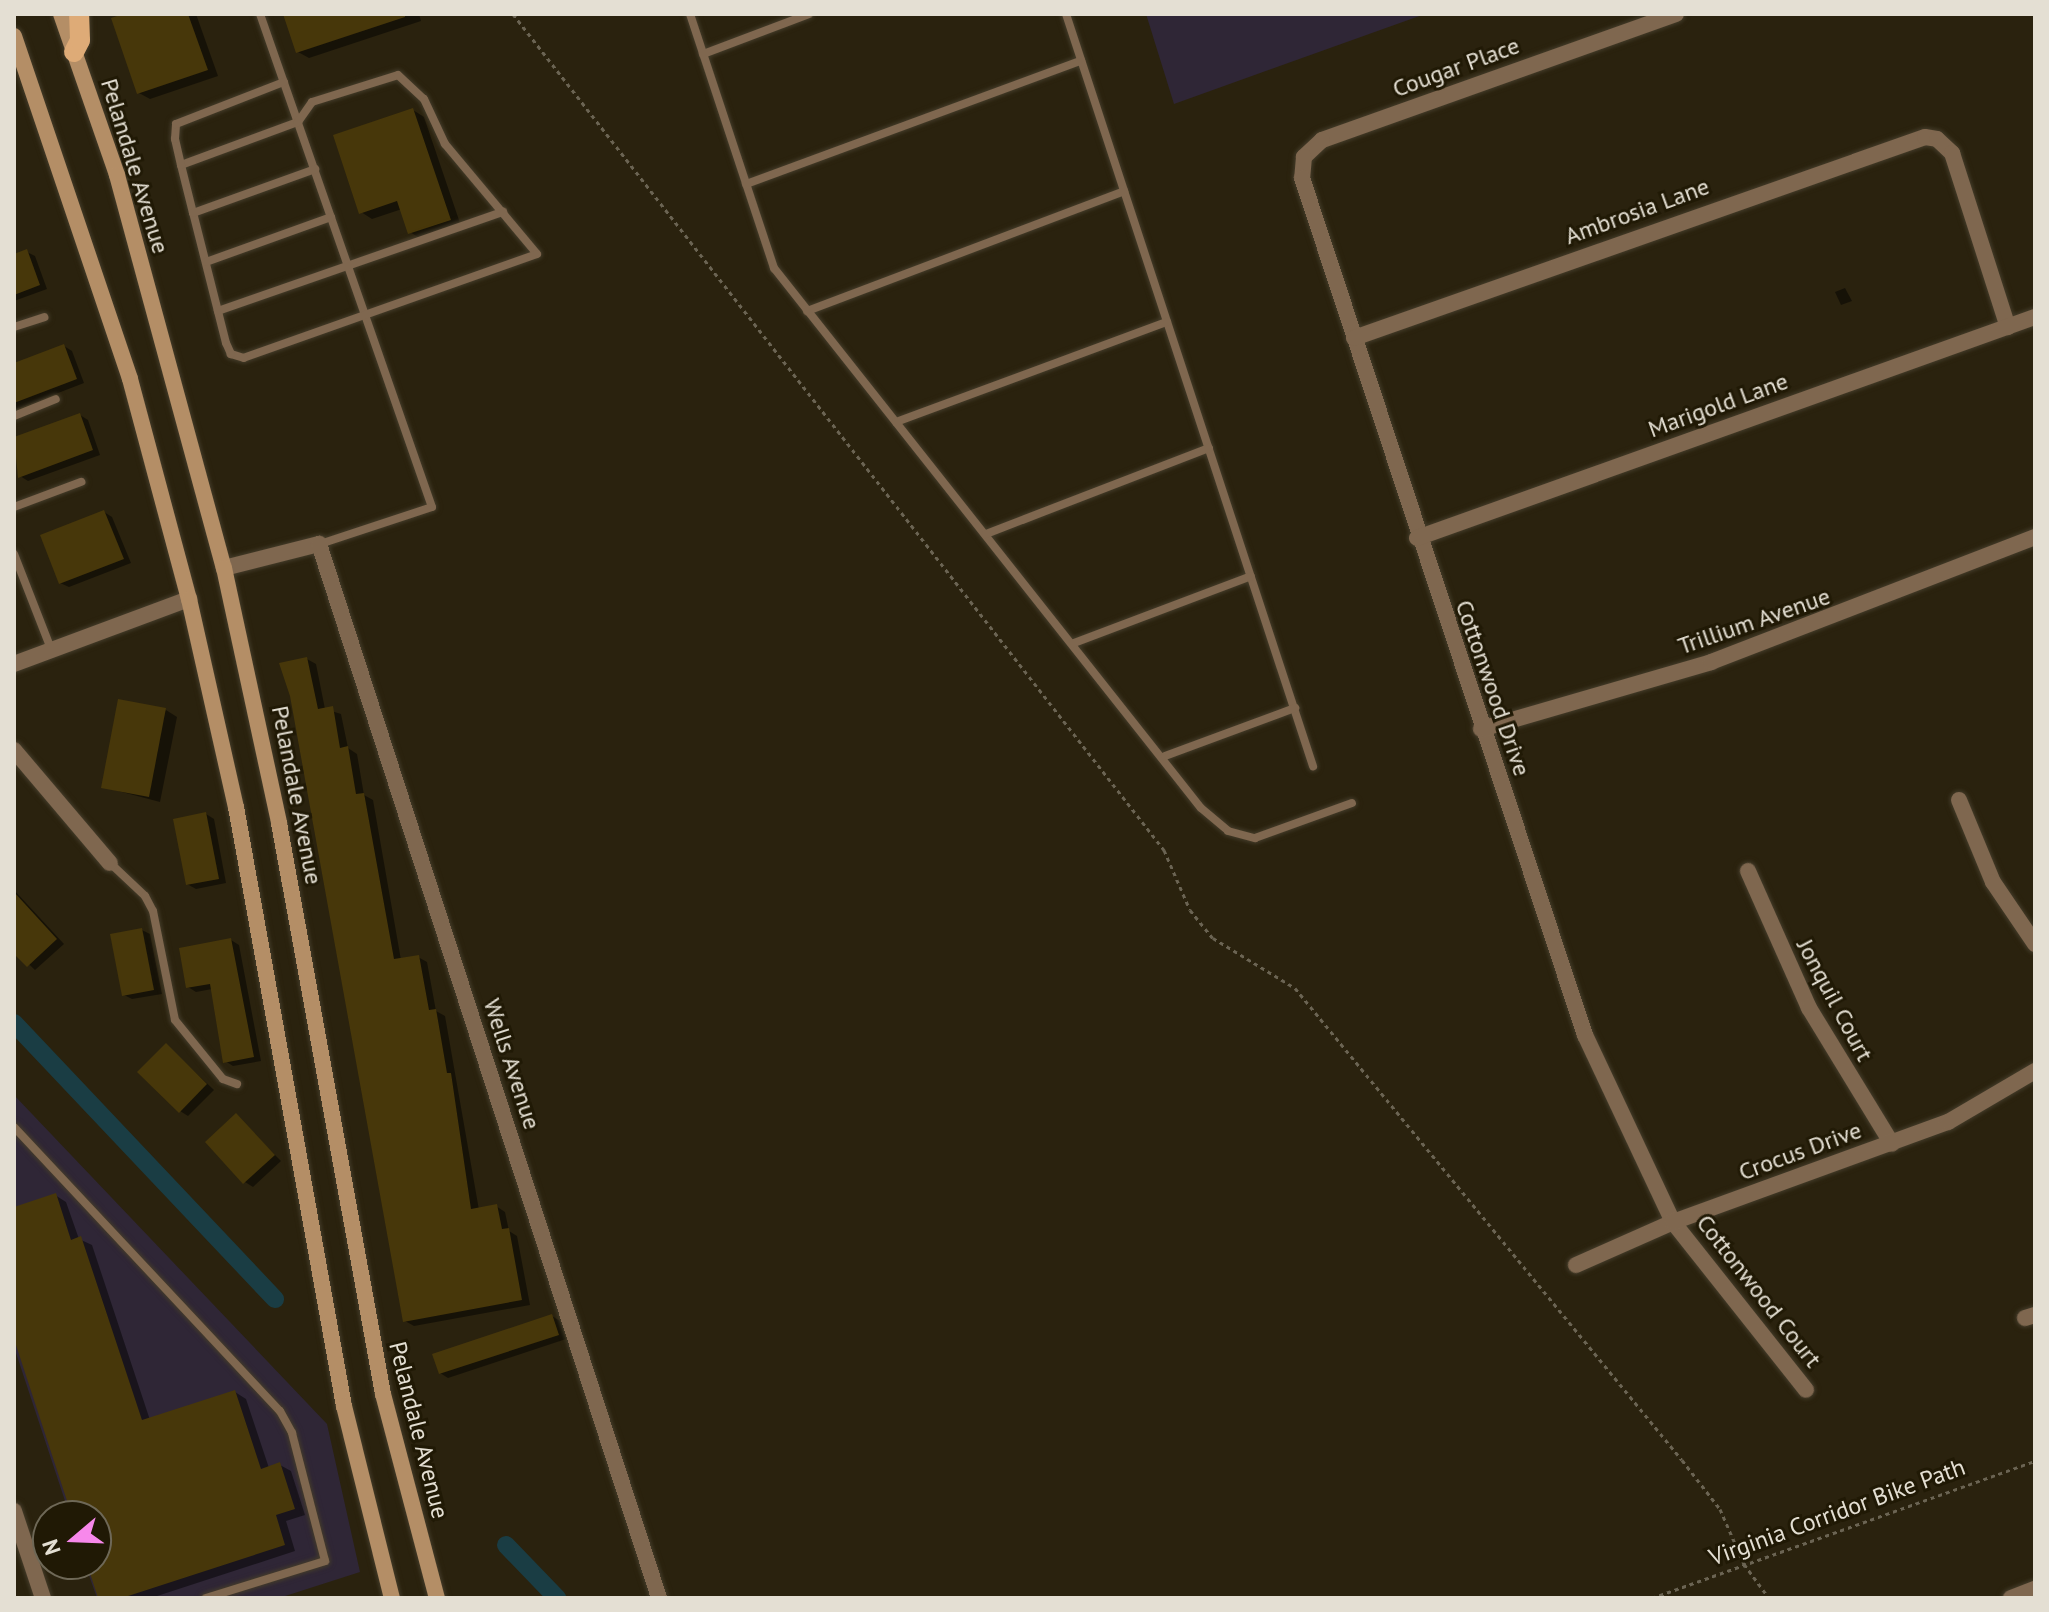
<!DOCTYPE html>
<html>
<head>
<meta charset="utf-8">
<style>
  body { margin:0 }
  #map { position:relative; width:2049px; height:1612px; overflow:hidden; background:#2a220e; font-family:"PT Sans",sans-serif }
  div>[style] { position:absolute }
  .commercial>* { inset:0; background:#2f2636 }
  .shadow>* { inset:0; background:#0007 }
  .canal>* { height:18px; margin:-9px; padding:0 9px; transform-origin:9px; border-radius:9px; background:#1a3d44 }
  .building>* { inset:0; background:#47370a }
  .path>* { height:3px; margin-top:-1.5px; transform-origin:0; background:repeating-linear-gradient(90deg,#6b6453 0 4px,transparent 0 8px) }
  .roads { filter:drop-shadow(0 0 2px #443c2a) drop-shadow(0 0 2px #443c2a) }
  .lane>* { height:8px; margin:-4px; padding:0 4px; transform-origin:4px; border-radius:4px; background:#7f674f }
  .street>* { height:16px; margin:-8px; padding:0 8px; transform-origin:8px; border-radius:8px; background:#7f674f }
  .secondary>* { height:16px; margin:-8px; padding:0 8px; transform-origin:8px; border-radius:8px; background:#b48e66 }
  .primary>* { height:20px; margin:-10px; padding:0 10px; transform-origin:10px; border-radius:10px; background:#deab77 }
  span { translate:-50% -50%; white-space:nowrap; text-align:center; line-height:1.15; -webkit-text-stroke:6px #201905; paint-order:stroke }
  .street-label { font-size:24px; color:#e4dfd3 }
  .frame { position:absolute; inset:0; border:16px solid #e4dfd3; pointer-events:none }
  .north { position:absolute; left:32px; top:1500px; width:80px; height:80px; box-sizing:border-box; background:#201905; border:2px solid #6e6857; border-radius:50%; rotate:251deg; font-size:22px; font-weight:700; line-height:32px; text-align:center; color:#e4dfd3 }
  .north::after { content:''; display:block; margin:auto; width:28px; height:36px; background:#f788eb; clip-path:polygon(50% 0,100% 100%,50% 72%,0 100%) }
</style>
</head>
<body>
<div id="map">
  <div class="commercial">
    <i style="clip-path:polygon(1146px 14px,1425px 14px,1174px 104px)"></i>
    <i style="clip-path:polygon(14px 1095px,327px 1424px,360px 1572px,279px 1598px,97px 1598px,85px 1564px,96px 1564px,96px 1516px,70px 1516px,14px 1347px)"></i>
  </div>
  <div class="shadow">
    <i style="clip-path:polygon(129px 14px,196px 14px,218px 76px,150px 99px,139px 93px)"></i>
    <i style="clip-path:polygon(285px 14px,419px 14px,421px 21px,309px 58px,298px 52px)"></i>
    <i style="clip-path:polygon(413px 110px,424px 117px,461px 226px,421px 239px,410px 232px,402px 209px,372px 219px,361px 212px)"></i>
    <i style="clip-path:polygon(27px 252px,35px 256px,47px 289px,14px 301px,14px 256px)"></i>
    <i style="clip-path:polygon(1845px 288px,1852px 301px,1841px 305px,1835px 292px)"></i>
    <i style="clip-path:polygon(64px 346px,72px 351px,84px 383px,14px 410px,14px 365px)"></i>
    <i style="clip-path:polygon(80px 415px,88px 420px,100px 455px,28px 481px,20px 476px,14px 439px)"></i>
    <i style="clip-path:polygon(104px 512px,112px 517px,131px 563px,69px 587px,60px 583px)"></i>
    <i style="clip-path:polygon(307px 659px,316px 664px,325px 709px,341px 714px,348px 748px,357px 754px,364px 795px,373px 800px,401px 960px,418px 957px,427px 962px,436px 1011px,445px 1016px,479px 1210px,496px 1206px,505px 1212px,509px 1231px,517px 1236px,530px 1305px,414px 1326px,405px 1321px)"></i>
    <i style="clip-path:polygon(166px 710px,177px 717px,160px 802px,103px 787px)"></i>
    <i style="clip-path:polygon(206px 814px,214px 819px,226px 883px,196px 889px,187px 884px)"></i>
    <i style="clip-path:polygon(14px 890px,64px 944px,35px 970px,14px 950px)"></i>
    <i style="clip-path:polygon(142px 930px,150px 934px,162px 994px,132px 999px,124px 995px)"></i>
    <i style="clip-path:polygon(231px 940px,239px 945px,261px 1061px,233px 1066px,225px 1061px,212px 989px,196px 992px,188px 987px)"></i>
    <i style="clip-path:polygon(166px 1045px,214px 1090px,188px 1116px,180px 1111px)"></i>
    <i style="clip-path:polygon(236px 1116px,281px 1161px,253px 1187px,245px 1182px)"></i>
    <i style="clip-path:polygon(55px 1195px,66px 1202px,79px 1239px,92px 1245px,150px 1420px,235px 1392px,246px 1399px,269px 1468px,280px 1465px,291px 1471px,305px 1515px,286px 1521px,295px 1551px,151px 1598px,101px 1598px,90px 1564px,96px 1564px,96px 1516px,75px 1516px,14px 1324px,14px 1209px)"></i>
    <i style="clip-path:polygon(552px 1316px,560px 1321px,566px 1339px,448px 1378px,440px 1373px)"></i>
  </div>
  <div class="canal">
    <i style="left:14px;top:1023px;width:380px;rotate:46.6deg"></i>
    <i style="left:506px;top:1545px;width:74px;rotate:46.1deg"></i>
  </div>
  <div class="building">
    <i style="clip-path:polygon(123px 14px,188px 14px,208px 70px,137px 94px,111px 18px)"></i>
    <i style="clip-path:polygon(283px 14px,405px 14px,405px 17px,296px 53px)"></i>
    <i style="clip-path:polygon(413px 108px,451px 220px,408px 234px,397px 201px,359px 214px,333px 135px)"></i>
    <i style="clip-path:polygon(27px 249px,40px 285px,14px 295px,14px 254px)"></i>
    <i style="clip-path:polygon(64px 344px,77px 379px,14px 403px,14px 363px)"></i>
    <i style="clip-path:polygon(80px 413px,93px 450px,18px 478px,14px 437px)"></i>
    <i style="clip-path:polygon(104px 510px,124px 559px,59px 584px,40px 535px)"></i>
    <i style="clip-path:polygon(307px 657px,318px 709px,333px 706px,340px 748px,348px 746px,356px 794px,364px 793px,394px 959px,419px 955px,429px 1010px,436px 1009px,447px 1073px,451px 1073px,471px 1209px,497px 1204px,502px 1229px,509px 1228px,522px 1300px,403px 1322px,290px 696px,279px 663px)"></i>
    <i style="clip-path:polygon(118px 699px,166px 708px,149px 797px,101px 788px)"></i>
    <i style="clip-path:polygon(206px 812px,219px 879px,186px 885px,173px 819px)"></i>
    <i style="clip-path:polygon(14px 892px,57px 939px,27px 967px,14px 954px)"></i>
    <i style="clip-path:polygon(142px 928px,154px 990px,122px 996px,110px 934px)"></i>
    <i style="clip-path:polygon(231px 938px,254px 1057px,223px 1063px,210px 984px,186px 988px,179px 948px)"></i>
    <i style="clip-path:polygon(166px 1043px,207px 1084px,179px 1113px,137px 1072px)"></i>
    <i style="clip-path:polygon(236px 1113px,275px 1155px,243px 1184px,205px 1142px)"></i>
    <i style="clip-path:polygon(56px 1193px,71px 1240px,81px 1236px,142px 1420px,235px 1390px,261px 1469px,280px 1462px,295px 1509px,276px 1515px,285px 1545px,122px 1598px,98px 1598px,87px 1564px,96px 1564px,96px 1516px,72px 1516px,14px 1339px,14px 1207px)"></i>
    <i style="clip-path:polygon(552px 1314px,559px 1335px,439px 1374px,432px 1354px)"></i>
  </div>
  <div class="path">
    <i style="left:513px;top:14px;width:1060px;rotate:52.09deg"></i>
    <i style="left:1164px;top:850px;width:65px;rotate:66.6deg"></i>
    <i style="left:1190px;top:910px;width:36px;rotate:51deg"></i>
    <i style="left:1213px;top:938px;width:96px;rotate:31.4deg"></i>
    <i style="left:1295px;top:988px;width:610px;rotate:50.65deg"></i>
    <i style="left:1682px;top:1460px;width:62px;rotate:52.2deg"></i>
    <i style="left:1720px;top:1509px;width:60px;rotate:66.4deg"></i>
    <i style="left:1744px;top:1564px;width:42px;rotate:53.7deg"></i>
    <i style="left:1652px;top:1598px;width:407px;rotate:-19.7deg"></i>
  </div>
  <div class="roads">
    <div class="lane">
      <i style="left:260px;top:14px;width:522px;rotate:70.77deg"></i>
      <i style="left:432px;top:507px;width:118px;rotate:161.7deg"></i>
      <i style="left:690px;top:14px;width:268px;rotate:71.7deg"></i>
      <i style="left:774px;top:268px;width:688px;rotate:51.67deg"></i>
      <i style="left:1201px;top:808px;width:35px;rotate:40deg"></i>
      <i style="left:1228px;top:831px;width:28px;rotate:15deg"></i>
      <i style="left:1255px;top:838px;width:103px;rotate:-19.8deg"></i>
      <i style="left:1066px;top:14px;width:792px;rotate:71.82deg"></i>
      <i style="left:703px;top:54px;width:113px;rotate:-20.7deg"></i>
      <i style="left:181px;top:165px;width:125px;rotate:-20.2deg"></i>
      <i style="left:298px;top:122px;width:24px;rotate:-55deg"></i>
      <i style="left:312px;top:102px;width:90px;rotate:-17.4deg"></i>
      <i style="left:398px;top:75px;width:35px;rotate:43deg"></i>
      <i style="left:424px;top:99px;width:50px;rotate:65deg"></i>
      <i style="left:445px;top:144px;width:143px;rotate:50.1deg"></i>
      <i style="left:537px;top:254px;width:311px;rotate:160.5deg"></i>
      <i style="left:244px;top:358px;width:14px;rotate:-163deg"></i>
      <i style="left:231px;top:354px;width:12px;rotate:-114deg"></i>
      <i style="left:226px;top:343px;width:134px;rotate:-104.2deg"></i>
      <i style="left:193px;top:213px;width:49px;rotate:-104deg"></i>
      <i style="left:181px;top:165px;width:27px;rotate:-103deg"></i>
      <i style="left:175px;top:139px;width:15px;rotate:-86deg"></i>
      <i style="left:176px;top:124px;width:116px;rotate:-21.3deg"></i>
      <i style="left:746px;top:184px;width:357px;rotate:-20.2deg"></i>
      <i style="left:193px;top:213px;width:130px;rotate:-19.8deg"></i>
      <i style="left:206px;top:262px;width:133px;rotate:-19.8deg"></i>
      <i style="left:218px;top:311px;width:302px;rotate:-19.2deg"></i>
      <i style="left:807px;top:311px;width:339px;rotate:-20.7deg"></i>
      <i style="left:14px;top:327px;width:32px;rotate:-18deg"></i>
      <i style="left:14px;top:416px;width:45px;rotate:-22deg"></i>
      <i style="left:896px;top:422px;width:289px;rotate:-20.3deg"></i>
      <i style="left:14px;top:507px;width:72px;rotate:-20.5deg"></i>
      <i style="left:986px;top:534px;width:239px;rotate:-21.1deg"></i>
      <i style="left:14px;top:554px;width:102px;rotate:68.7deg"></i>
      <i style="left:1074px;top:643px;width:189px;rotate:-20.7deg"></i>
      <i style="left:1165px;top:756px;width:139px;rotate:-20.3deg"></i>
      <i style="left:110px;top:863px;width:48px;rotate:43.3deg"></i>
      <i style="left:145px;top:896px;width:17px;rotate:62deg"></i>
      <i style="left:153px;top:911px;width:111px;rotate:78.6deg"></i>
      <i style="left:175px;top:1020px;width:76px;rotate:50.9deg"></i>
      <i style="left:223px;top:1079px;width:15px;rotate:20deg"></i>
      <i style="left:14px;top:1127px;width:389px;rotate:46.9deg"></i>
      <i style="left:280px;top:1411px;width:25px;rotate:61deg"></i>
      <i style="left:292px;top:1433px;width:132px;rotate:75.5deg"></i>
      <i style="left:325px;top:1561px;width:125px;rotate:162.7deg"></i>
    </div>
    <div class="street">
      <i style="left:1676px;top:14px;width:376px;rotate:160.4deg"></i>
      <i style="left:1322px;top:140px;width:25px;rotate:137deg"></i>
      <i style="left:1304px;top:157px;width:21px;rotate:95deg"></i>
      <i style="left:1302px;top:178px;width:903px;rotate:71.73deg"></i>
      <i style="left:1585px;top:1035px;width:207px;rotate:64.8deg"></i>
      <i style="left:1673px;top:1222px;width:214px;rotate:51.6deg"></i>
      <i style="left:1354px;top:338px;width:605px;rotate:-19.39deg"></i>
      <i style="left:1925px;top:137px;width:12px;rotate:9deg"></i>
      <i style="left:1937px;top:139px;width:21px;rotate:43deg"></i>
      <i style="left:1952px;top:153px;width:183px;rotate:72.2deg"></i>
      <i style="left:1417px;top:538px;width:656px;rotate:-19.68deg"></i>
      <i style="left:224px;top:568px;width:98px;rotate:-14.2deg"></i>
      <i style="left:319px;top:544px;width:1107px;rotate:72.12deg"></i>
      <i style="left:14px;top:664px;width:187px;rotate:-20.4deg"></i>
      <i style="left:1481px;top:729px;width:240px;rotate:-16.2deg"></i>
      <i style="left:1711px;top:662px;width:347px;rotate:-21.1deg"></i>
      <i style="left:14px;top:750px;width:148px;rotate:49.7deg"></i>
      <i style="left:1959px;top:800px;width:89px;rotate:67.5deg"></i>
      <i style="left:1993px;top:882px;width:75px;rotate:55.9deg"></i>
      <i style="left:1748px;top:871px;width:150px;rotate:66deg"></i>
      <i style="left:1809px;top:1008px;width:159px;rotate:58.6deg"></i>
      <i style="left:1576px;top:1265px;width:106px;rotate:-23.9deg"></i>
      <i style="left:1673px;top:1222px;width:293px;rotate:-20deg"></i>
      <i style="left:1948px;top:1122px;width:101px;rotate:-30.4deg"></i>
      <i style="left:2025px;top:1318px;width:10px;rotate:-17deg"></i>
      <i style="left:14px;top:1511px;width:92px;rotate:71.6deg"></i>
      <i style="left:2011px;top:1598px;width:26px;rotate:-21deg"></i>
    </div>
    <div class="secondary">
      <i style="left:61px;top:14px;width:170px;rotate:70.8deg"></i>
      <i style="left:117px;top:175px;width:407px;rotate:74.8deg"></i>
      <i style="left:224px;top:568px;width:261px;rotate:77.8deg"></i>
      <i style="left:279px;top:823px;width:580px;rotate:79.68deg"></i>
      <i style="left:383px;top:1394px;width:211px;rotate:75.2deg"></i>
      <i style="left:14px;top:36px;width:362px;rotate:71.3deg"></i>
      <i style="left:130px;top:379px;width:228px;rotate:75deg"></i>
      <i style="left:189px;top:599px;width:213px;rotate:77.3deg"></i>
      <i style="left:236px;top:807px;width:609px;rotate:79.78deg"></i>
      <i style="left:344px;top:1406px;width:198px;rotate:76deg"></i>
    </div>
    <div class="primary">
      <i style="left:74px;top:52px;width:13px;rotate:-63deg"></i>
      <i style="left:80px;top:40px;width:26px;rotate:-92deg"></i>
    </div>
  </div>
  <div class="street-label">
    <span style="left:1456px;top:67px;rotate:-20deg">Cougar Place</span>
    <span style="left:135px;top:166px;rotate:73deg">Pelandale Avenue</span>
    <span style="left:1637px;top:211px;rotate:-20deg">Ambrosia Lane</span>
    <span style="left:1718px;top:405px;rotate:-20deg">Marigold Lane</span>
    <span style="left:1754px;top:621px;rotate:-19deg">Trillium Avenue</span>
    <span style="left:1493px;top:688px;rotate:71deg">Cottonwood Drive</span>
    <span style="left:297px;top:795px;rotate:79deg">Pelandale Avenue</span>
    <span style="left:1835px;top:1000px;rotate:62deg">Jonquil Court</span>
    <span style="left:512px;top:1064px;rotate:72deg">Wells Avenue</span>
    <span style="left:1800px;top:1151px;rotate:-20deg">Crocus Drive</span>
    <span style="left:1759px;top:1291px;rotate:52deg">Cottonwood Court</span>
    <span style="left:419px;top:1430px;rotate:76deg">Pelandale Avenue</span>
    <span style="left:1837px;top:1512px;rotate:-20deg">Virginia Corridor Bike Path</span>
  </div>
  <div class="frame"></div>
  <div class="north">N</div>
</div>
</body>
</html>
